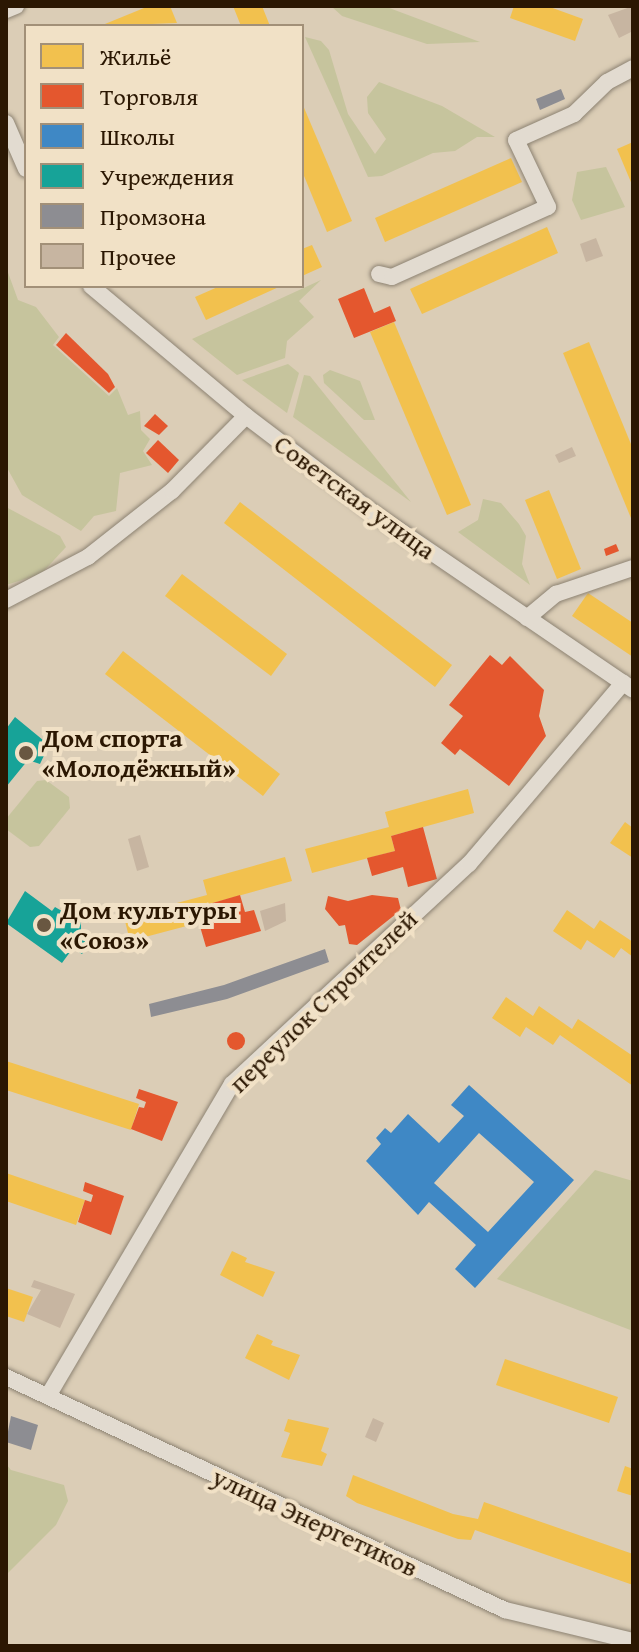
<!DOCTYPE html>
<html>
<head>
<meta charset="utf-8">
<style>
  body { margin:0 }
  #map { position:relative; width:639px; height:1652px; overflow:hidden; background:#dbcdb6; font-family:"Gentium Book Plus",serif }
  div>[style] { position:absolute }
  .green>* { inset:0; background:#c6c49d }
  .homes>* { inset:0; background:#f2c14e }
  .shops>* { inset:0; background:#e4572e }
  .round { border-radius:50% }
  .schools>* { inset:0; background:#3f88c5 }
  .public>* { inset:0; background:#17a398 }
  .industry>* { inset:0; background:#8d8d92 }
  .building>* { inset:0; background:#c7b5a1 }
  .roads { filter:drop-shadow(0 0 2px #8c8272) drop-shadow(0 0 2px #8c8272) }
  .minor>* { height:16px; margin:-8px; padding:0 8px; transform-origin:8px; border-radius:8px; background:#e2dbd0 }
  .dots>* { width:22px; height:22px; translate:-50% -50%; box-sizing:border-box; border:4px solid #f1e1c6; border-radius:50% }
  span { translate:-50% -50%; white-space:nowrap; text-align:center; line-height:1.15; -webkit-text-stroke:8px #f1e1c6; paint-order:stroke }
  .street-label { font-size:26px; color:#2b1702 }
  .poi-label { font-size:26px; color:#2b1702; font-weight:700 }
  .left { translate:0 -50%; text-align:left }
  .frame { position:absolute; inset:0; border:8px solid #2b1702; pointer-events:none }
  .legend { position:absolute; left:24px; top:24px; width:280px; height:264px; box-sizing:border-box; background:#f1e1c6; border:2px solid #a29078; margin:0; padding:10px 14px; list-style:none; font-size:24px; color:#2b1702 }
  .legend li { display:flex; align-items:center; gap:16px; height:40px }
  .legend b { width:40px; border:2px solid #a29078 }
</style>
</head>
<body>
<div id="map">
  <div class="green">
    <i style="clip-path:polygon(331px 6px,384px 6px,480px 42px,427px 44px,342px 16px)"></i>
    <i style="clip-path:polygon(305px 37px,321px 41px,329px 50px,348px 114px,375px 154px,386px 139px,368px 113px,367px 97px,379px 82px,442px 106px,495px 137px,477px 137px,455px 151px,433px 153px,382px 176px,368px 177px)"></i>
    <i style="clip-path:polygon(606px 167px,625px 207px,581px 220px,572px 200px,577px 172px)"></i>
    <i style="clip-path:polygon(6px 267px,18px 300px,36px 307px,59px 337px,53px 345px,109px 396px,117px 388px,128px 415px,140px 411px,141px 430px,150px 439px,143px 451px,152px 465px,120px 473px,116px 511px,94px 516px,81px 531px,22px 495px,6px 466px)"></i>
    <i style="clip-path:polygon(321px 280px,299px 301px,314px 317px,287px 341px,285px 358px,237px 375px,192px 339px)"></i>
    <i style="clip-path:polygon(288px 364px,299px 373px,287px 413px,242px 380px)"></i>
    <i style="clip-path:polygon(330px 370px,360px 381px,375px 420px,364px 420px,324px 383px,323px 375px)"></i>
    <i style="clip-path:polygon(304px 375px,310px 376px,411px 502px,293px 417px)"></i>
    <i style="clip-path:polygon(483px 499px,501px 503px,519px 524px,526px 536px,522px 564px,530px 585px,458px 532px,478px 520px)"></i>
    <i style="clip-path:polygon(6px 507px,60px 536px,66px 547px,41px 574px,6px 585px)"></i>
    <i style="clip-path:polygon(46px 780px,69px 797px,70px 808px,39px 846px,30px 847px,6px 829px,6px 819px,37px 781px)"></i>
    <i style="clip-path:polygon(595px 1170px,633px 1181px,633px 1331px,497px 1279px)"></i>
    <i style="clip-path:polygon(6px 1464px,11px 1470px,64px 1485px,68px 1501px,56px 1525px,6px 1575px)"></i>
  </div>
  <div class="homes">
    <i style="clip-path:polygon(149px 6px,170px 6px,177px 23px,100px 26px)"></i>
    <i style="clip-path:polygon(233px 6px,262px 6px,270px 26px,241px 26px)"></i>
    <i style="clip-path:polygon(514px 6px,547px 6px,583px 19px,575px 41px,510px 18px)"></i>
    <i style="clip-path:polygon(302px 103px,352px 221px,327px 232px,302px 171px)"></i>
    <i style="clip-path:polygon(633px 142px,633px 187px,617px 149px)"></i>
    <i style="clip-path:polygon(511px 158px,522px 182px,385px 242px,375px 218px)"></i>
    <i style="clip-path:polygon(547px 227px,558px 253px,422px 314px,410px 289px)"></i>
    <i style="clip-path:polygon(312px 245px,322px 267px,302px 276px,302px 249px)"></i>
    <i style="clip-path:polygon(220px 286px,281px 286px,206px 320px,195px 297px)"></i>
    <i style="clip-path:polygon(394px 322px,471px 505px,447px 515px,370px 332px)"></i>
    <i style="clip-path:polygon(589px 342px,633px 449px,633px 523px,563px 353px)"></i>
    <i style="clip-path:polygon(549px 490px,581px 569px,557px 579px,525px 500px)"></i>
    <i style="clip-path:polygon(240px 502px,452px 665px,435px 687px,224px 523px)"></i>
    <i style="clip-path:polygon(182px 574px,287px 654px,271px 676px,165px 596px)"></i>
    <i style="clip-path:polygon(588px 593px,633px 623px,633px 657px,572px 616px)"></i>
    <i style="clip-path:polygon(123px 651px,280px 774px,263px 796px,105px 674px)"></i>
    <i style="clip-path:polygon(468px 789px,474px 813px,391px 836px,395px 851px,312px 873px,305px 849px,389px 827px,385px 812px)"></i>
    <i style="clip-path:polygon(625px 822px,633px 828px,633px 858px,610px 843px)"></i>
    <i style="clip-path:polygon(285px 857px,292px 881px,209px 904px,213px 919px,130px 941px,124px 917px,207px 895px,203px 880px)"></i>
    <i style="clip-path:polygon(567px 910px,594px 929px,600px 920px,633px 942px,633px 957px,621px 948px,614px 958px,587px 940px,581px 950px,553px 931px)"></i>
    <i style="clip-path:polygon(506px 997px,533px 1016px,539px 1006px,572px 1029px,578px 1019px,633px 1056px,633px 1086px,560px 1035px,553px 1045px,526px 1027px,520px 1037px,492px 1018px)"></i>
    <i style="clip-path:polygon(6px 1061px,139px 1104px,131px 1130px,6px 1090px)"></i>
    <i style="clip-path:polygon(6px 1173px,85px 1200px,76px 1225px,6px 1201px)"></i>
    <i style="clip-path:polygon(232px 1251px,247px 1258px,245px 1262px,275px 1272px,263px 1297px,220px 1275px)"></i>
    <i style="clip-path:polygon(6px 1288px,33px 1297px,24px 1322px,6px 1316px)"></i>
    <i style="clip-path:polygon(257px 1334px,273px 1341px,271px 1345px,300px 1355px,289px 1380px,245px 1358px)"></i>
    <i style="clip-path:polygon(505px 1359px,618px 1397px,609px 1423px,496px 1385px)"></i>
    <i style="clip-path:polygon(288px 1419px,329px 1428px,321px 1451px,327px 1454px,322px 1466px,281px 1457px,290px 1433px,284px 1431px)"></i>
    <i style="clip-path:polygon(625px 1466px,633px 1469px,633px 1496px,617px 1491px)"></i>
    <i style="clip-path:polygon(353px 1475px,453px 1514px,478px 1519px,484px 1502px,633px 1554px,633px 1585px,475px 1530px,471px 1540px,458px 1539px,357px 1503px,346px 1496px)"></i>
  </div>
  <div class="shops">
    <i style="clip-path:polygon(364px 288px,374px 313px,390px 306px,396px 321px,354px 338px,338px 299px)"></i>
    <i style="clip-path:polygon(66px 333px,108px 374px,115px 387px,109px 393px,56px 345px)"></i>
    <i style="clip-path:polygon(155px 414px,168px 426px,159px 435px,144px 426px)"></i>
    <i style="clip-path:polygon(158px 440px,179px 460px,168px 473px,146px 453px)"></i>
    <i style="clip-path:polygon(616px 544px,619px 551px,606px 556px,604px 549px)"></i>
    <i style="clip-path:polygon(490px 655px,502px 665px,510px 656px,544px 690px,539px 716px,546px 736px,509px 786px,460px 749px,455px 755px,441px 743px,463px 716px,449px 705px)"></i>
    <i style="clip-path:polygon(423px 827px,437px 879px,408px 887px,403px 867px,372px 876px,367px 858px,395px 851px,391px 836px)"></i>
    <i style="clip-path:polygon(240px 895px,245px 912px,254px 910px,261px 931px,206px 947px,199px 923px,213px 919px,209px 904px)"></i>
    <i style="clip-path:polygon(372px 895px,398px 898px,401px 910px,357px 945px,349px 944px,345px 925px,339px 926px,325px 909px,328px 896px,348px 901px)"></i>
    <i class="round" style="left:227px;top:1032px;width:18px;height:18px"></i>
    <i style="clip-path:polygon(139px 1089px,178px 1102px,162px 1141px,131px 1129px,139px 1107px,144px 1108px,146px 1102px,136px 1098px)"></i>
    <i style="clip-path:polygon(85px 1182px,124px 1196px,111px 1235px,78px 1222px,85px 1200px,91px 1202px,93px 1195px,83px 1191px)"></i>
  </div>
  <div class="schools">
    <i style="clip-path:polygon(evenodd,469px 1085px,574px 1180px,475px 1288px,455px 1269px,476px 1245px,429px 1202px,418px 1215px,366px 1161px,381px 1144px,376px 1138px,385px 1128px,391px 1133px,408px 1114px,439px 1143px,464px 1116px,451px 1105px,469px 1085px,479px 1133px,534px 1182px,488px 1232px,434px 1183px,479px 1133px)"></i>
  </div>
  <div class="public">
    <i style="clip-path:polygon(15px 717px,49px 745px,40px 764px,28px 760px,6px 787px,6px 729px)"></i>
    <i style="clip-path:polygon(25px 891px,52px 911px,55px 907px,81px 922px,81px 938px,89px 944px,82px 954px,73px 948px,62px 963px,6px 923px)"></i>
  </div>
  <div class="industry">
    <i style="clip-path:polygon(561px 89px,565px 99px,540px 110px,536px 99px)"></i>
    <i style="clip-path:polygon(325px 949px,329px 962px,227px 999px,151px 1017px,149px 1004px,224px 985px)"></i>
    <i style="clip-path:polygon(11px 1416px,38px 1425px,31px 1450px,6px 1442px)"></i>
  </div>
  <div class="building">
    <i style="clip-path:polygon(633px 6px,633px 31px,619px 38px,608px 15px)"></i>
    <i style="clip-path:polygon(596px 238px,603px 256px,586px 262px,580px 244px)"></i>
    <i style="clip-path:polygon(572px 447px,576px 456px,559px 463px,555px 455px)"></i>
    <i style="clip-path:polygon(140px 835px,149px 867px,137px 871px,128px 839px)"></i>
    <i style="clip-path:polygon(285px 903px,286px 921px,265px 931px,260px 911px)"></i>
    <i style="clip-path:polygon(34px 1280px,75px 1294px,60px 1328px,27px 1314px,41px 1290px,31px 1287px)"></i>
    <i style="clip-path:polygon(373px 1418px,384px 1423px,376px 1442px,365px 1437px)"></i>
  </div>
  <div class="roads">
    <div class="minor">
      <i style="left:6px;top:10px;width:11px;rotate:-22deg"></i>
      <i style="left:6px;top:123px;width:50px;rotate:66.5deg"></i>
      <i style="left:379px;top:274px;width:13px;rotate:13deg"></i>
      <i style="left:392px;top:277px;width:171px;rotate:-24.2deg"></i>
      <i style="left:548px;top:207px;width:74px;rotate:-115.5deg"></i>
      <i style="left:516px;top:140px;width:64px;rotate:-24.1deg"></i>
      <i style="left:574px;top:114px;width:46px;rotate:-44.1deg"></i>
      <i style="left:607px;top:82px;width:30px;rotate:-28deg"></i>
      <i style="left:91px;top:286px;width:202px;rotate:40deg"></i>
      <i style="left:246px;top:416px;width:157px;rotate:37.2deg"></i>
      <i style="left:371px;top:511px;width:317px;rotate:34.3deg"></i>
      <i style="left:6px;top:600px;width:93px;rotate:-27.7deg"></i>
      <i style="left:88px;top:557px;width:107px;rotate:-38.2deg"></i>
      <i style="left:172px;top:491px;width:105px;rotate:-45.4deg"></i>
      <i style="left:527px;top:618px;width:38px;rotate:-40deg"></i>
      <i style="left:556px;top:594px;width:81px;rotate:-18.7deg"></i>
      <i style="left:6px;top:1377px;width:551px;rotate:25.03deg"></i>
      <i style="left:505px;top:1610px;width:132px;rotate:13.6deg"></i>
      <i style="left:48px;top:1396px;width:362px;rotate:-59.5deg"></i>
      <i style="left:232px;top:1084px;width:323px;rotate:-42.9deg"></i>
      <i style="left:469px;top:864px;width:238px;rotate:-49.6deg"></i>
    </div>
  </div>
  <div class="dots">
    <i style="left:26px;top:753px;background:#695741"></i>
    <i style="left:44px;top:925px;background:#695741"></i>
  </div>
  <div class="street-label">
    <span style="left:355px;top:497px;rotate:36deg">Советская улица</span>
    <span style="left:323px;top:1001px;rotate:-44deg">переулок Строителей</span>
    <span style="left:315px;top:1522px;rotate:25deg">улица Энергетиков</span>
  </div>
  <div class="poi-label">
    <span class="left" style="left:42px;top:753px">Дом спорта<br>«Молодёжный»</span>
    <span class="left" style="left:60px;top:925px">Дом культуры<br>«Союз»</span>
  </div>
  <div class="frame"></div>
  <ul class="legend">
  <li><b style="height:22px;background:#f2c14e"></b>Жильё</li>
  <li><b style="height:22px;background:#e4572e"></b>Торговля</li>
  <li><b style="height:22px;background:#3f88c5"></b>Школы</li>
  <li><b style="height:22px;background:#17a398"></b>Учреждения</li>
  <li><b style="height:22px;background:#8d8d92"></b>Промзона</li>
  <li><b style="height:22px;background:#c7b5a1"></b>Прочее</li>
  </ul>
</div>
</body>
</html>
